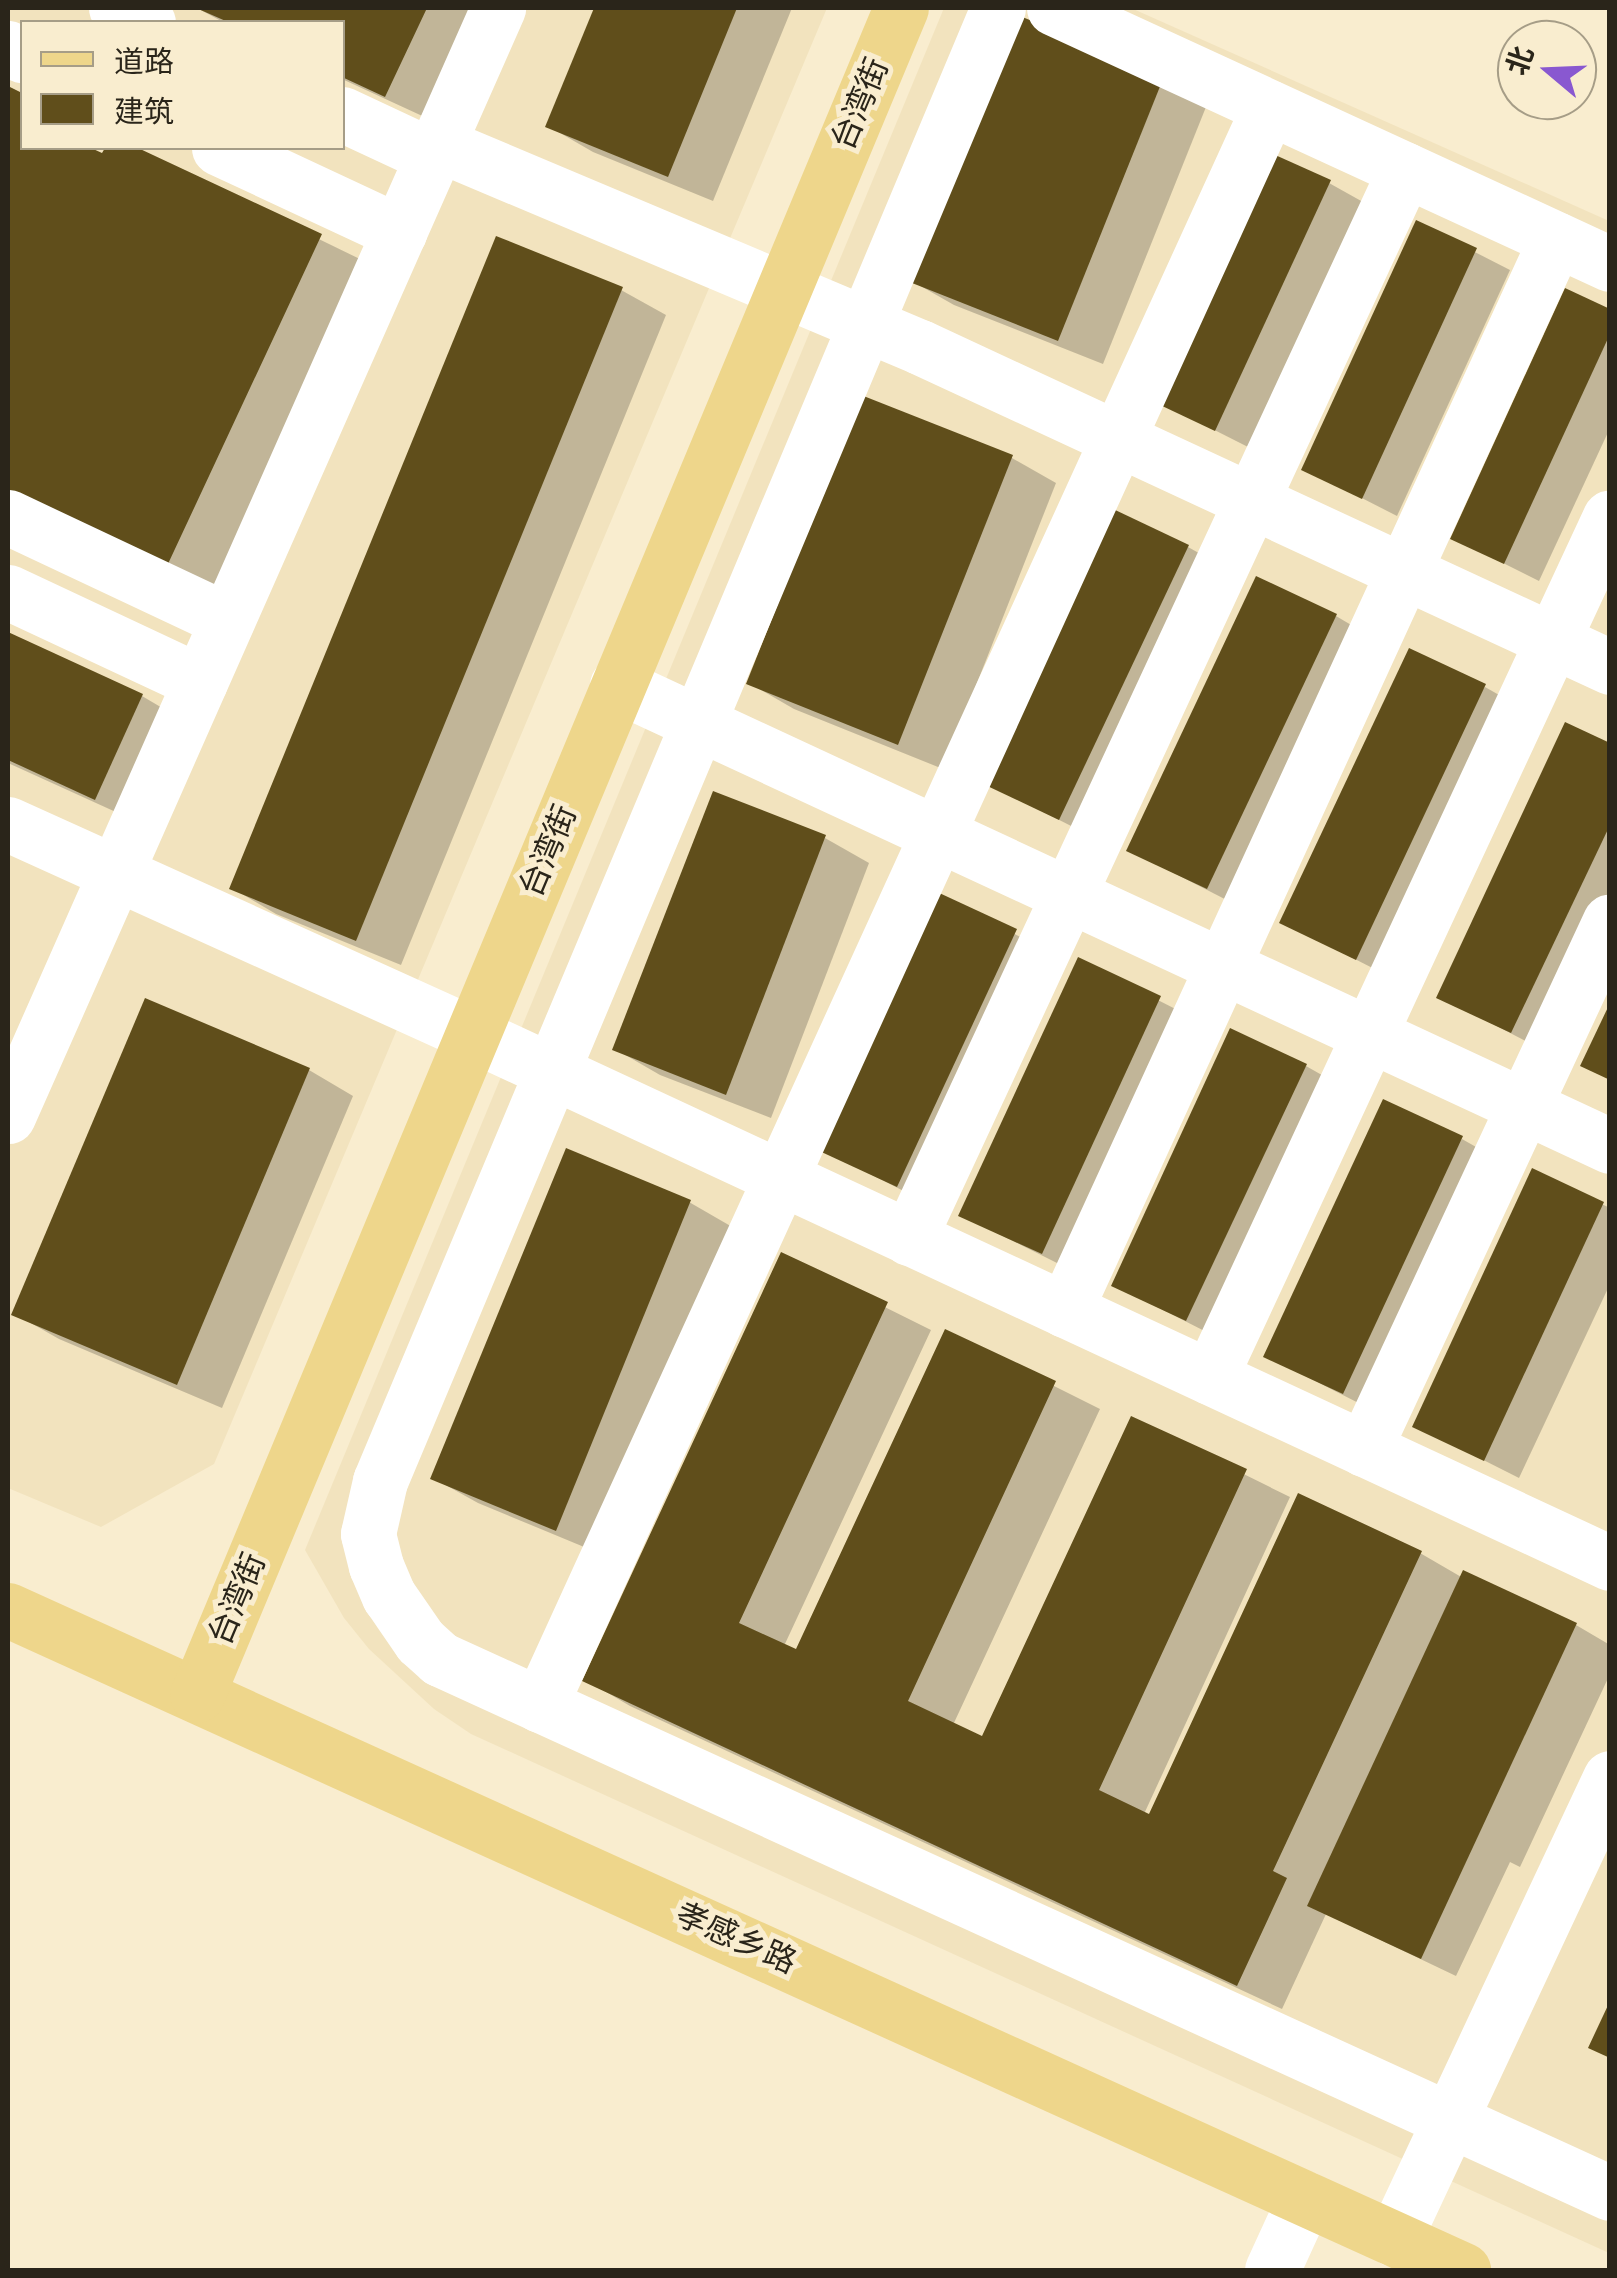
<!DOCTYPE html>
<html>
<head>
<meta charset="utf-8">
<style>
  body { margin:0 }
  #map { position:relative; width:1617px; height:2278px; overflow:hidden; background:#f9edcf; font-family:"Fira Sans","Noto Sans SC",sans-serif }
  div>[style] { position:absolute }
  .built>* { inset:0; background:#f2e3be }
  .shadow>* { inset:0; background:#0003 }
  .building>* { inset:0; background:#604e1b }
  .minor>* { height:55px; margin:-27.5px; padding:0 27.5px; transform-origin:27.5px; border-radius:27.5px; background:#fff }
  .major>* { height:55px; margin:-27.5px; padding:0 27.5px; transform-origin:27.5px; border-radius:27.5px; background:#eed68b }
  span { translate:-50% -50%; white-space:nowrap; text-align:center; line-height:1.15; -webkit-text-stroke:10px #f9edcf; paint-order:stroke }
  .street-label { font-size:32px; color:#2a251a }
  .frame { position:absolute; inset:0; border:10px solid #2a251a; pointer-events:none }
  .legend { position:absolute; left:20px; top:20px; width:325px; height:130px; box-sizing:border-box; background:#f9edcf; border:2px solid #a69d87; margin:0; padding:12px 18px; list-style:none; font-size:30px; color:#2a251a }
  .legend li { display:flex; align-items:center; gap:20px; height:50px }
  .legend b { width:50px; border:2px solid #a69d87 }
  .north { position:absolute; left:1497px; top:20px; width:100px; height:100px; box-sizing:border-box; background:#f9edcf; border:2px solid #a69d87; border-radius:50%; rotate:289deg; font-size:28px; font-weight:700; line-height:40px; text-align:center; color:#2a251a }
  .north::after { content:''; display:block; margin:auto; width:35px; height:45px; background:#8958d0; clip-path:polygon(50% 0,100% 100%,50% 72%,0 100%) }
</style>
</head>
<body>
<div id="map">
  <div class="built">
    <i style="clip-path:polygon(evenodd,8px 8px,827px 8px,214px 1464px,101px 1527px,8px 1488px,8px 8px,22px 22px,342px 22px,342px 148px,22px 148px,22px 22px)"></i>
    <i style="clip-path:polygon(944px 8px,1131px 8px,1609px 221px,1609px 2253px,471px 1734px,434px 1709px,369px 1649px,344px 1618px,305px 1550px)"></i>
  </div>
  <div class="shadow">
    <i style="clip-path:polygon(197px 8px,484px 8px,431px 120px,342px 79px,342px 22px,223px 22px)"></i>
    <i style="clip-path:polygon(596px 8px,792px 8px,713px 201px,593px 152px,548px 126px)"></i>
    <i style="clip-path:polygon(1014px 17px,1208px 102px,1103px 364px,954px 305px,910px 280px)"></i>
    <i style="clip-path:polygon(8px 89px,22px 96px,22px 148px,85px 148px,103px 156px,108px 148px,132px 148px,366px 262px,212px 590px,8px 494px)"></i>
    <i style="clip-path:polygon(1329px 183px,1363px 202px,1250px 448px,1161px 403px)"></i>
    <i style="clip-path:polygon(1418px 223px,1510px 270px,1397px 516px,1305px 469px)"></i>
    <i style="clip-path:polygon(621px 290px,666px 315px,401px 965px,276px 914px,232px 888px)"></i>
    <i style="clip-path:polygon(1610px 312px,1610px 428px,1539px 581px,1453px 538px)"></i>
    <i style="clip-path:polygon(862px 398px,1012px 458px,1056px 483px,943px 769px,794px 709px,749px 683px)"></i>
    <i style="clip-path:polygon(1188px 547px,1233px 572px,1105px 843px,984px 782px)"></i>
    <i style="clip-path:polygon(1336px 616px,1380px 642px,1252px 913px,1129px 850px)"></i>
    <i style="clip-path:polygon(8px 635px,142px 696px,186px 722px,140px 823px,8px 763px)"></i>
    <i style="clip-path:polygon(1485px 687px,1529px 712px,1402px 983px,1282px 922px)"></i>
    <i style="clip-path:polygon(1610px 746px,1610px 945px,1556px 1057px,1439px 996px)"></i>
    <i style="clip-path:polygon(825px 838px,869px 863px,771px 1118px,660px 1075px,615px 1049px)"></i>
    <i style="clip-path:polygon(936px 894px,1060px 957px,943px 1211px,819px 1148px)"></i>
    <i style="clip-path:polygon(1079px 960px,1205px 1024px,1087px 1278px,961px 1215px)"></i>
    <i style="clip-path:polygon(1306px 1066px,1350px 1091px,1232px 1345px,1114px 1285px)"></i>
    <i style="clip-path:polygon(309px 1070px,353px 1096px,222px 1408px,59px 1339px,15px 1314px)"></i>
    <i style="clip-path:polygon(1462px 1139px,1506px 1164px,1388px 1418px,1266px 1356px)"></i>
    <i style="clip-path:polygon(1534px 1172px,1610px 1208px,1610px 1284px,1519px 1478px,1416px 1426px)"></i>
    <i style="clip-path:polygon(689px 1202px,734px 1228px,601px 1554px,478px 1503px,433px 1478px)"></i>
    <i style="clip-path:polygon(782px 1256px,931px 1330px,784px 1646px,797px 1653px,946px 1332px,1100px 1409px,953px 1725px,984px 1739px,1132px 1419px,1290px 1497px,1144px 1814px,1151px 1817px,1420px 1553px,1463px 1578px,1576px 1625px,1610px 1645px,1610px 1674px,1520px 1867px,1510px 1862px,1456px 1976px,1326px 1914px,1282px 2009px,630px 1706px,586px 1680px)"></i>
  </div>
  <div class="building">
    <i style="clip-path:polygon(196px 8px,427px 8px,385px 97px,342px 77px,342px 22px,228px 22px)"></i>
    <i style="clip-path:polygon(594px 8px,737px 8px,668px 177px,545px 127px)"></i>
    <i style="clip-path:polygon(1012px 13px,1165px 74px,1058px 341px,907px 281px)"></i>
    <i style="clip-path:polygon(8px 86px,22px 93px,22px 148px,91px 148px,102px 153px,105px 148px,138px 148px,322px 234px,167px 566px,8px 491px)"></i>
    <i style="clip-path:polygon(1273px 154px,1331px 180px,1215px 431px,1158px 404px)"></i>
    <i style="clip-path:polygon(1416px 220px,1477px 248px,1362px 499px,1301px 470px)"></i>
    <i style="clip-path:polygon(496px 236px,623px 287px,356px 941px,229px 889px)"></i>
    <i style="clip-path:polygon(1565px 288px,1610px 309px,1610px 334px,1504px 564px,1450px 539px)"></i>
    <i style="clip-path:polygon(861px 395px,1013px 455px,898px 745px,746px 684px)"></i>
    <i style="clip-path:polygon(1111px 508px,1189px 545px,1059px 820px,981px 783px)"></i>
    <i style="clip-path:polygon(1256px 576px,1337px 614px,1207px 889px,1126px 851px)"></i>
    <i style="clip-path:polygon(8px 632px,143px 694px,95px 800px,8px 760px)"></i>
    <i style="clip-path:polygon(1409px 648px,1486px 684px,1356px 960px,1279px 923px)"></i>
    <i style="clip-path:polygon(1565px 722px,1610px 743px,1610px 825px,1511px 1033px,1436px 998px)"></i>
    <i style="clip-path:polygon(713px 791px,826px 835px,726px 1095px,612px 1050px)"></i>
    <i style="clip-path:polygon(935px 891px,1017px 929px,897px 1187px,815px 1149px)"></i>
    <i style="clip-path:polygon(1078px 957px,1161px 996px,1042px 1254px,958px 1216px)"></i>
    <i style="clip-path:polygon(145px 998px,310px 1068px,177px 1385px,11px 1315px)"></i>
    <i style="clip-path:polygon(1610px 1003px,1610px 1080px,1580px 1066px)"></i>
    <i style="clip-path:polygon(1230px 1028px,1307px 1064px,1186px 1321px,1111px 1286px)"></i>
    <i style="clip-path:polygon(1383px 1099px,1463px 1136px,1343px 1394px,1263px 1357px)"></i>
    <i style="clip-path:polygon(566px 1148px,691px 1200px,556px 1531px,430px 1479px)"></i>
    <i style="clip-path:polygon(1532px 1168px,1604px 1202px,1484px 1461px,1412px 1427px)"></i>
    <i style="clip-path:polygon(781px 1252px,888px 1302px,739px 1623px,796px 1649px,945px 1329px,1056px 1381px,908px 1701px,982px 1736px,1131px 1416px,1247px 1469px,1099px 1790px,1149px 1814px,1298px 1493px,1422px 1551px,1273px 1871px,1287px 1878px,1237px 1986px,582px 1681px)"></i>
    <i style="clip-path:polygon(1463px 1570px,1577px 1623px,1421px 1959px,1307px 1906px)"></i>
    <i style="clip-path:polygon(1610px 2001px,1610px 2058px,1588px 2048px)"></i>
  </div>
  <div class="minor">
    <i style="left:116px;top:8px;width:35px;rotate:24deg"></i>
    <i style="left:998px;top:8px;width:1597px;rotate:112.76deg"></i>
    <i style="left:380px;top:1481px;width:54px;rotate:102.8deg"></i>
    <i style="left:368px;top:1534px;width:33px;rotate:76deg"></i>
    <i style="left:376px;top:1566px;width:33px;rotate:67deg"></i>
    <i style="left:389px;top:1596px;width:55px;rotate:55.4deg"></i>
    <i style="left:420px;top:1641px;width:27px;rotate:42deg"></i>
    <i style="left:440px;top:1659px;width:1286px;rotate:24.53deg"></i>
    <i style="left:1054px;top:8px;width:612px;rotate:24.72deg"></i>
    <i style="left:8px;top:48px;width:16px;rotate:27deg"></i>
    <i style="left:342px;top:114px;width:99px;rotate:25deg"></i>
    <i style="left:438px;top:144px;width:523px;rotate:22.84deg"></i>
    <i style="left:920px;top:347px;width:761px;rotate:24.88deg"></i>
    <i style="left:219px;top:148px;width:199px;rotate:25deg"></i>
    <i style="left:8px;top:517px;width:242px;rotate:25.2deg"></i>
    <i style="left:8px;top:592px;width:212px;rotate:25.1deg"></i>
    <i style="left:617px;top:685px;width:1095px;rotate:24.9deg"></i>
    <i style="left:8px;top:824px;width:509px;rotate:24.35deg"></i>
    <i style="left:472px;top:1034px;width:1255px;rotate:24.93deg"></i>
    <i style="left:8px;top:1116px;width:1212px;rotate:-66.14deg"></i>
    <i style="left:909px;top:1238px;width:1178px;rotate:-65.09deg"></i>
    <i style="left:1065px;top:1310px;width:1178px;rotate:-65.37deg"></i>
    <i style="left:1210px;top:1377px;width:948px;rotate:-65.06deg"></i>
    <i style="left:1364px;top:1449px;width:582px;rotate:-65.02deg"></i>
    <i style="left:540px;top:1705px;width:1756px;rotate:-65.48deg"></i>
    <i style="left:1394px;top:2239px;width:509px;rotate:-64.89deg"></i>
    <i style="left:1272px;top:2270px;width:79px;rotate:-65.4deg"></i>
  </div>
  <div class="major">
    <i style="left:8px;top:1610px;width:1598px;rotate:24.4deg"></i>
    <i style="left:197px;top:1695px;width:1828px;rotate:-67.35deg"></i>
  </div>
  <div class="street-label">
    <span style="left:860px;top:104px;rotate:-67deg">台湾街</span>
    <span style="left:548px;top:851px;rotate:-67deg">台湾街</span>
    <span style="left:237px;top:1599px;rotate:-67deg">台湾街</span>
    <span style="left:736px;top:1938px;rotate:24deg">孝感乡路</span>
  </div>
  <div class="frame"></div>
  <ul class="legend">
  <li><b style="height:12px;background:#eed68b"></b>道路</li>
  <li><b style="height:28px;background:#604e1b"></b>建筑</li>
  </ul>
  <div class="north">北</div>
</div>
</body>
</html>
